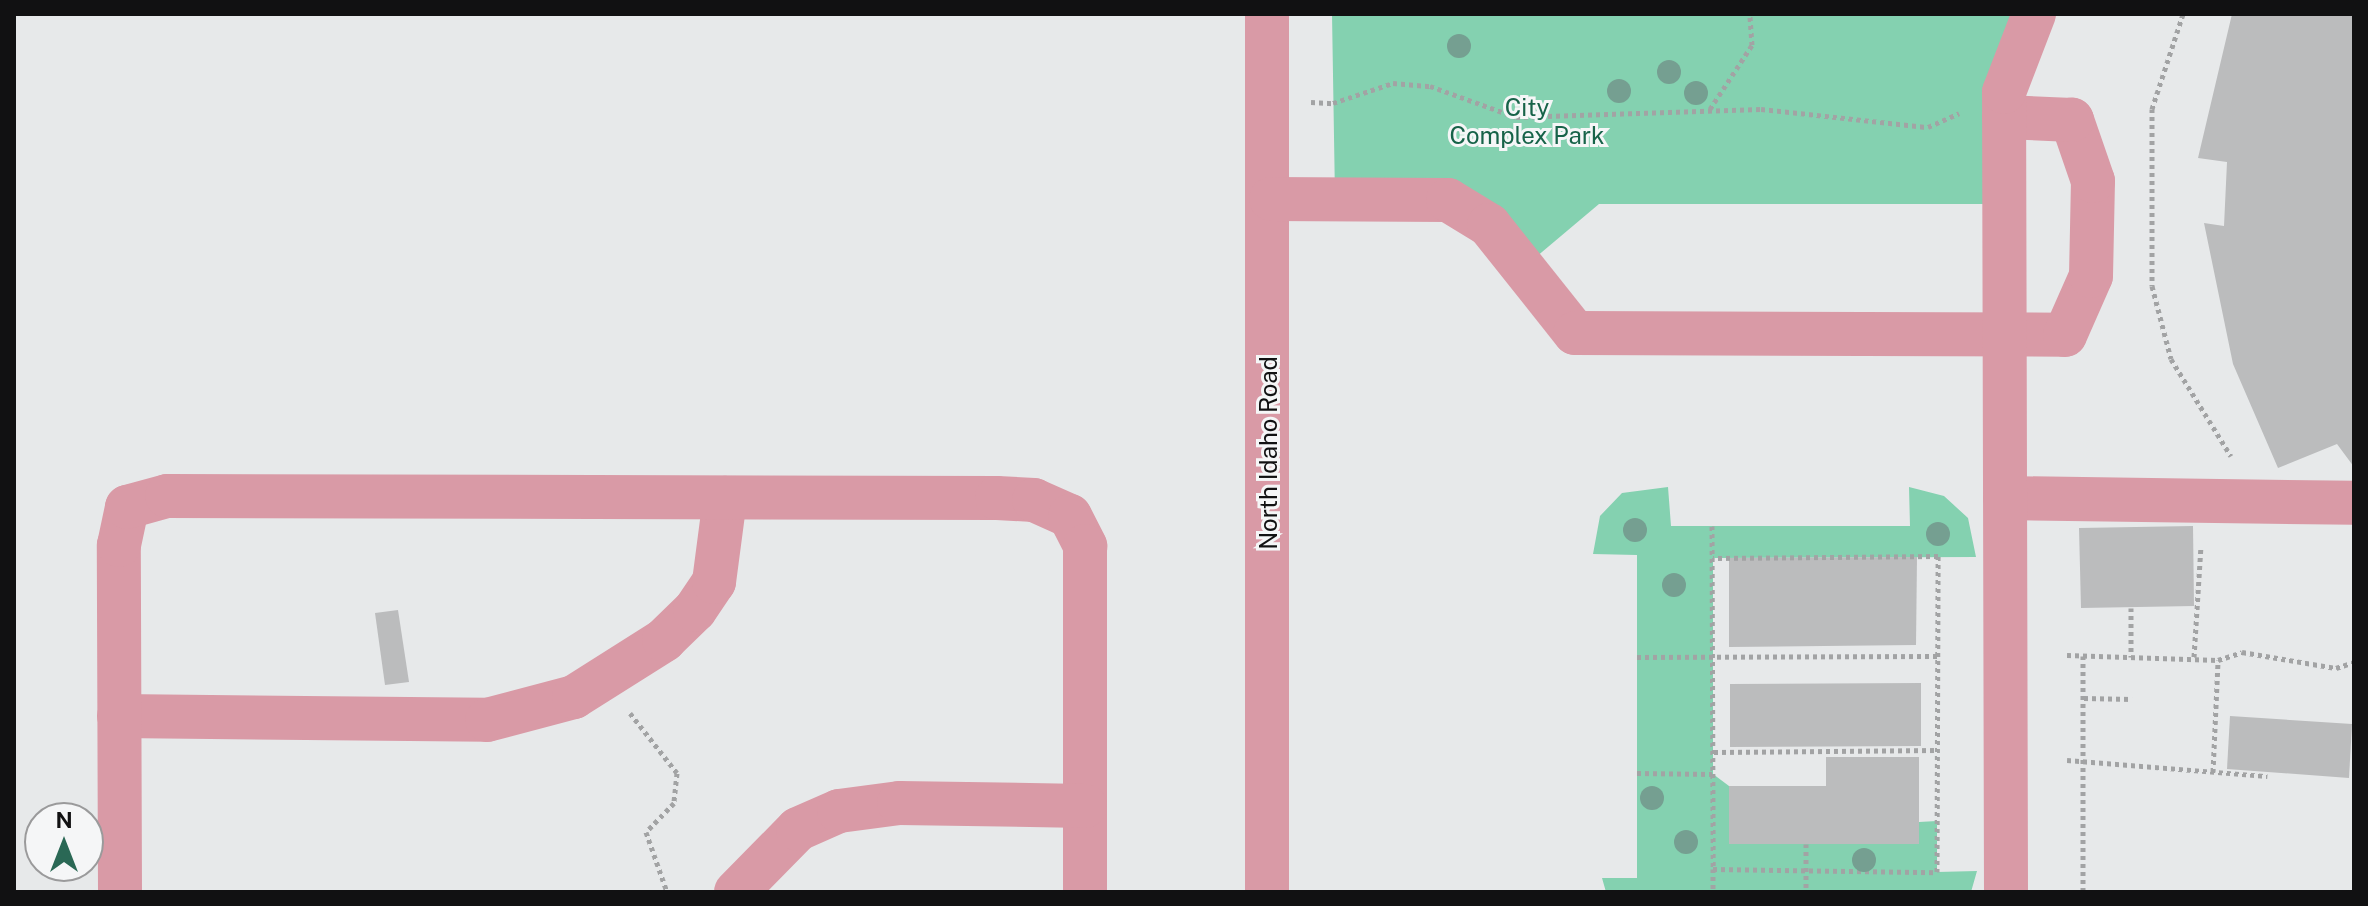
<!DOCTYPE html>
<html>
<head>
<meta charset="utf-8">
<style>
  body { margin:0 }
  #map { position:relative; width:2368px; height:906px; overflow:hidden; background:#e7e9ea; font-family:"Public Sans",sans-serif }
  div>[style] { position:absolute }
  .green>* { inset:0; background:#84d1b0 }
  .building>* { inset:0; background:#bbbcbd }
  .path>* { height:5px; margin-top:-2.5px; transform-origin:0; background:repeating-linear-gradient(90deg,#a2a3a4 0 4px,transparent 0 8px) }
  .minor>* { height:44px; margin:-22px; padding:0 22px; transform-origin:22px; border-radius:22px; background:#d99aa6 }
  .trees>* { width:24px; height:24px; margin:-12px; border-radius:50%; background:#759f91 }
  span { translate:-50% -50%; white-space:nowrap; text-align:center; line-height:1.15; -webkit-text-stroke:6px #f5f6f7; paint-order:stroke }
  .park-label { font-size:24px; color:#176349 }
  .street-label { font-size:24px; color:#111112 }
  .frame { position:absolute; inset:0; border:16px solid #111112; pointer-events:none }
  .north { position:absolute; left:24px; top:802px; width:80px; height:80px; box-sizing:border-box; background:#f5f6f7; border:2px solid #9a9a9b; border-radius:50%; rotate:0deg; font-size:22px; font-weight:700; line-height:32px; text-align:center; color:#111112 }
  .north::after { content:''; display:block; margin:auto; width:28px; height:36px; background:#2a6855; clip-path:polygon(50% 0,100% 100%,50% 72%,0 100%) }
</style>
</head>
<body>
<div id="map">
  <div class="green">
    <i style="clip-path:polygon(1332px 14px,2034px 14px,2005px 204px,1599px 204px,1523px 268px,1489px 225px,1335px 198px)"></i>
    <i style="clip-path:polygon(1668px 487px,1671px 526px,1910px 526px,1909px 487px,1944px 496px,1968px 518px,1976px 557px,1713px 558px,1713px 774px,1729px 786px,1729px 844px,1918px 844px,1919px 822px,1937px 821px,1937px 872px,1977px 871px,1971px 892px,1606px 892px,1602px 878px,1637px 878px,1637px 555px,1593px 554px,1600px 516px,1622px 493px)"></i>
  </div>
  <div class="building">
    <i style="clip-path:polygon(2232px 14px,2354px 14px,2354px 467px,2337px 444px,2278px 468px,2233px 364px,2204px 223px,2224px 226px,2227px 162px,2198px 158px)"></i>
    <i style="clip-path:polygon(2193px 526px,2194px 606px,2081px 608px,2079px 528px)"></i>
    <i style="clip-path:polygon(1917px 557px,1916px 645px,1729px 647px,1729px 558px)"></i>
    <i style="clip-path:polygon(398px 610px,409px 682px,385px 685px,375px 613px)"></i>
    <i style="clip-path:polygon(1921px 683px,1921px 746px,1730px 747px,1730px 684px)"></i>
    <i style="clip-path:polygon(2230px 716px,2352px 724px,2349px 778px,2227px 769px)"></i>
    <i style="clip-path:polygon(1826px 757px,1919px 757px,1919px 844px,1729px 844px,1729px 786px,1826px 786px)"></i>
  </div>
  <div class="path">
    <i style="left:2183px;top:14px;width:100px;rotate:108.1deg"></i>
    <i style="left:2152px;top:109px;width:177px;rotate:90deg"></i>
    <i style="left:2152px;top:286px;width:75px;rotate:75.4deg"></i>
    <i style="left:2171px;top:359px;width:114px;rotate:58.3deg"></i>
    <i style="left:1311px;top:102px;width:22px;rotate:3deg"></i>
    <i style="left:1333px;top:103px;width:63px;rotate:-18.4deg"></i>
    <i style="left:1393px;top:83px;width:37px;rotate:5deg"></i>
    <i style="left:1430px;top:86px;width:91px;rotate:19.8deg"></i>
    <i style="left:1516px;top:117px;width:245px;rotate:-1.9deg"></i>
    <i style="left:1761px;top:109px;width:168px;rotate:6.2deg"></i>
    <i style="left:1928px;top:127px;width:34px;rotate:-24deg"></i>
    <i style="left:1710px;top:109px;width:77px;rotate:-56.7deg"></i>
    <i style="left:1752px;top:45px;width:31px;rotate:-94deg"></i>
    <i style="left:1712px;top:526px;width:343px;rotate:89.8deg"></i>
    <i style="left:1713px;top:869px;width:224px;rotate:0.8deg"></i>
    <i style="left:1937px;top:872px;width:316px;rotate:-89.8deg"></i>
    <i style="left:1938px;top:556px;width:225px;rotate:179.5deg"></i>
    <i style="left:2131px;top:608px;width:49px;rotate:90deg"></i>
    <i style="left:2067px;top:655px;width:151px;rotate:1.9deg"></i>
    <i style="left:2218px;top:660px;width:25px;rotate:-18deg"></i>
    <i style="left:2242px;top:652px;width:95px;rotate:9.7deg"></i>
    <i style="left:2336px;top:668px;width:19px;rotate:-18deg"></i>
    <i style="left:2083px;top:656px;width:236px;rotate:90deg"></i>
    <i style="left:1637px;top:657px;width:300px;rotate:-0.2deg"></i>
    <i style="left:2194px;top:657px;width:111px;rotate:-86.4deg"></i>
    <i style="left:2084px;top:698px;width:48px;rotate:1.2deg"></i>
    <i style="left:630px;top:713px;width:76px;rotate:51.9deg"></i>
    <i style="left:677px;top:773px;width:30px;rotate:96deg"></i>
    <i style="left:674px;top:803px;width:40px;rotate:134deg"></i>
    <i style="left:646px;top:832px;width:64px;rotate:70.7deg"></i>
    <i style="left:1714px;top:752px;width:223px;rotate:-0.5deg"></i>
    <i style="left:2067px;top:760px;width:201px;rotate:4.6deg"></i>
    <i style="left:2213px;top:772px;width:112px;rotate:-87.4deg"></i>
    <i style="left:1637px;top:773px;width:75px;rotate:0.8deg"></i>
    <i style="left:1806px;top:844px;width:48px;rotate:90deg"></i>
    <i style="left:1713px;top:869px;width:23px;rotate:90deg"></i>
  </div>
  <div class="minor">
    <i style="left:1267px;top:14px;width:878px;rotate:90deg"></i>
    <i style="left:1271px;top:199px;width:177px;rotate:0.3deg"></i>
    <i style="left:1448px;top:200px;width:48px;rotate:31.4deg"></i>
    <i style="left:1489px;top:225px;width:138px;rotate:51.5deg"></i>
    <i style="left:1575px;top:333px;width:490px;rotate:0.2deg"></i>
    <i style="left:2065px;top:335px;width:64px;rotate:-66.2deg"></i>
    <i style="left:2091px;top:276px;width:95px;rotate:-88.8deg"></i>
    <i style="left:2093px;top:181px;width:65px;rotate:-109deg"></i>
    <i style="left:2072px;top:120px;width:68px;rotate:-177.5deg"></i>
    <i style="left:2005px;top:498px;width:349px;rotate:0.8deg"></i>
    <i style="left:119px;top:716px;width:368px;rotate:0.6deg"></i>
    <i style="left:487px;top:720px;width:90px;rotate:-14.8deg"></i>
    <i style="left:574px;top:697px;width:107px;rotate:-32.3deg"></i>
    <i style="left:664px;top:640px;width:43px;rotate:-44.1deg"></i>
    <i style="left:695px;top:610px;width:34px;rotate:-56deg"></i>
    <i style="left:714px;top:582px;width:85px;rotate:-82.5deg"></i>
    <i style="left:120px;top:892px;width:347px;rotate:-90.2deg"></i>
    <i style="left:119px;top:545px;width:39px;rotate:-78deg"></i>
    <i style="left:127px;top:507px;width:41px;rotate:-15.4deg"></i>
    <i style="left:167px;top:496px;width:830px;rotate:0.14deg"></i>
    <i style="left:997px;top:498px;width:37px;rotate:3deg"></i>
    <i style="left:1034px;top:500px;width:39px;rotate:24deg"></i>
    <i style="left:1070px;top:516px;width:34px;rotate:63deg"></i>
    <i style="left:1085px;top:546px;width:346px;rotate:90deg"></i>
    <i style="left:736px;top:892px;width:88px;rotate:-45.5deg"></i>
    <i style="left:798px;top:829px;width:45px;rotate:-23.7deg"></i>
    <i style="left:839px;top:811px;width:61px;rotate:-7.6deg"></i>
    <i style="left:899px;top:803px;width:186px;rotate:0.9deg"></i>
    <i style="left:2006px;top:892px;width:800px;rotate:-90.14deg"></i>
    <i style="left:2004px;top:92px;width:84px;rotate:-69deg"></i>
  </div>
  <div class="trees">
    <i style="left:1459px;top:46px"></i>
    <i style="left:1669px;top:72px"></i>
    <i style="left:1619px;top:91px"></i>
    <i style="left:1696px;top:93px"></i>
    <i style="left:1635px;top:530px"></i>
    <i style="left:1938px;top:534px"></i>
    <i style="left:1674px;top:585px"></i>
    <i style="left:1652px;top:798px"></i>
    <i style="left:1686px;top:842px"></i>
    <i style="left:1864px;top:860px"></i>
  </div>
  <div class="park-label">
    <span style="left:1527px;top:122px">City<br>Complex Park</span>
  </div>
  <div class="street-label">
    <span style="left:1269px;top:453px;rotate:-90deg">North Idaho Road</span>
  </div>
  <div class="frame"></div>
  <div class="north">N</div>
</div>
</body>
</html>
